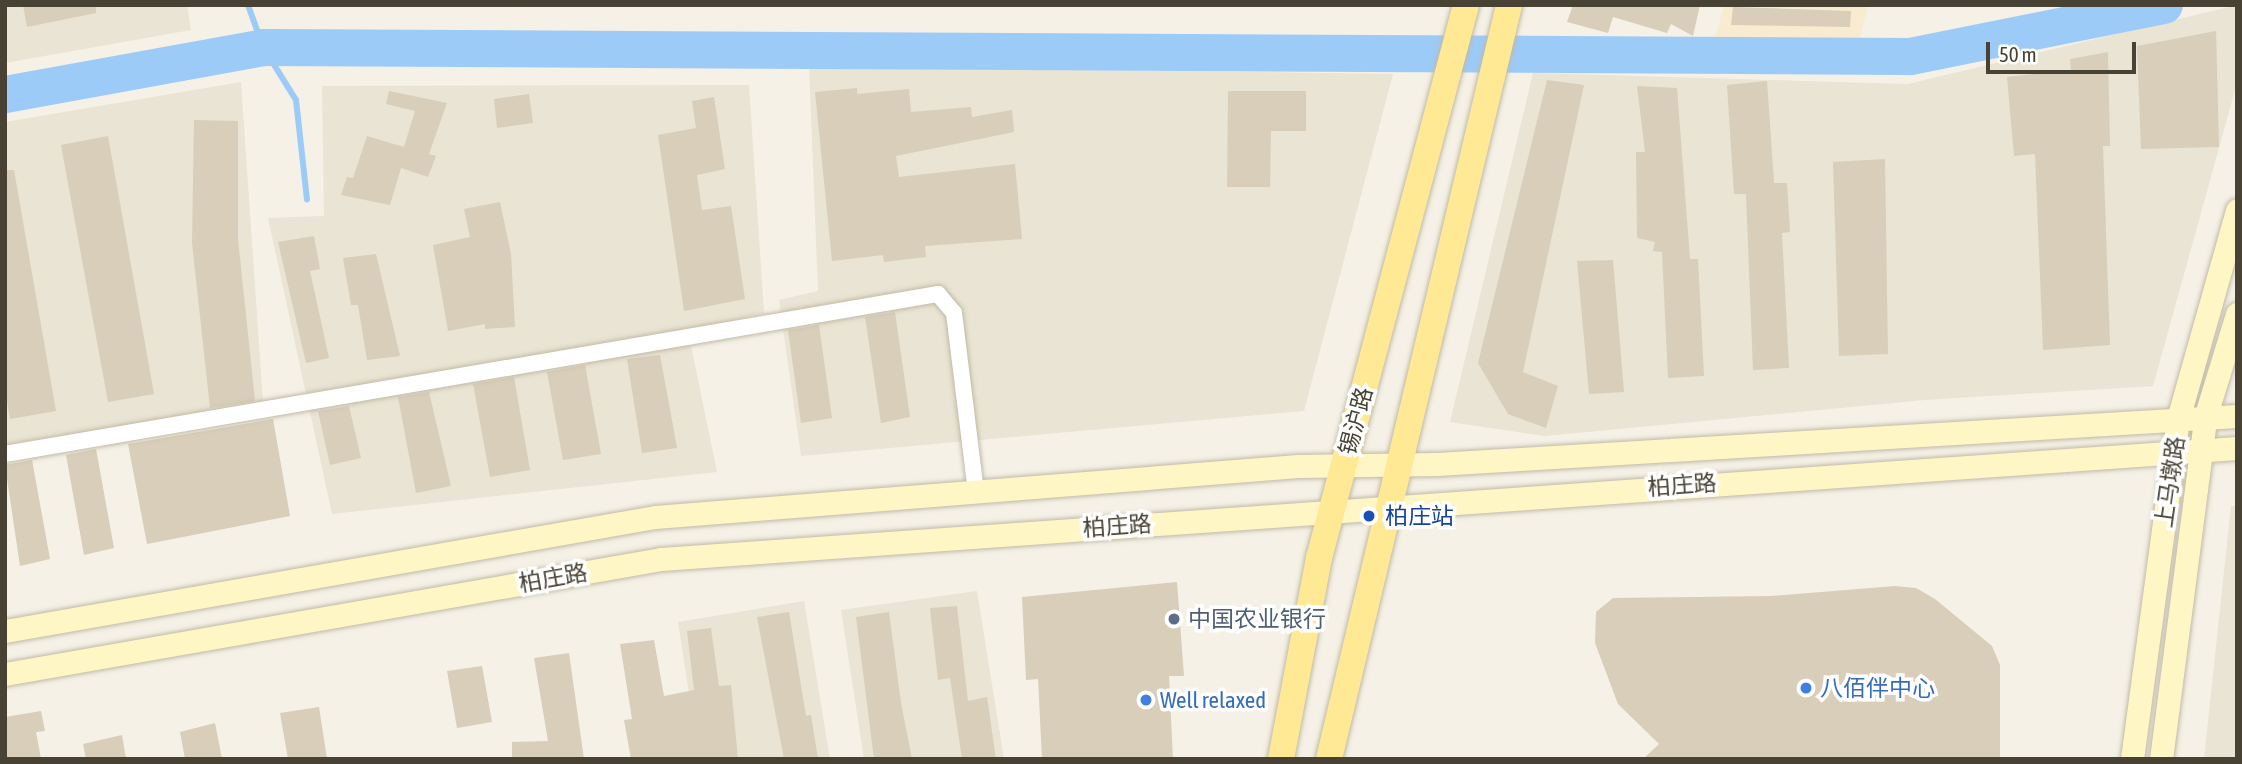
<!DOCTYPE html>
<html>
<head>
<meta charset="utf-8">
<style>
  body { margin:0 }
  #map { position:relative; width:2242px; height:764px; overflow:hidden; background:#f5f1e6; font-family:"Asap Condensed","Noto Sans SC",sans-serif }
  div>[style] { position:absolute }
  .residential>* { inset:0; background:#e9e4d3 }
  .commercial>* { inset:0; background:#f9ebcf }
  .stream>* { height:6px; margin:-3px; padding:0 3px; transform-origin:3px; border-radius:3px; background:#9ccbf8 }
  .river>* { height:37px; margin:-18.5px; padding:0 18.5px; transform-origin:18.5px; border-radius:18.5px; background:#9ccbf8 }
  .building>* { inset:0; background:#d8ceba }
  .roads { filter:drop-shadow(0 0 2px #c1baa7) drop-shadow(0 0 2px #c1baa7) }
  .street>* { height:16px; margin:-8px; padding:0 8px; transform-origin:8px; border-radius:8px; background:#fff }
  .secondary>* { height:23px; margin:-11.5px; padding:0 11.5px; transform-origin:11.5px; border-radius:11.5px; background:#fff6c6 }
  .primary>* { height:26px; margin:-13px; padding:0 13px; transform-origin:13px; border-radius:13px; background:#ffe995 }
  .dots>* { width:19px; height:19px; translate:-50% -50%; box-sizing:border-box; border:4px solid #fff; border-radius:50% }
  span { translate:-50% -50%; white-space:nowrap; text-align:center; line-height:1.15; -webkit-text-stroke:7px #fff; paint-order:stroke }
  .street-label { font-size:23px; color:#484234 }
  .transit-label { font-size:23px; color:#164399 }
  .left { translate:0 -50%; text-align:left }
  .service-label { font-size:23px; color:#4e5e75 }
  .shop-label { font-size:23px; color:#366cbe }
  .frame { position:absolute; inset:0; border:7px solid #484234; pointer-events:none }
  .scale { position:absolute; left:1986px; top:42px; width:150px; height:32px; box-sizing:border-box; border:4px solid #484234; border-top:0; padding-left:9px; font-size:21px; line-height:24px; white-space:nowrap; color:#484234; -webkit-text-stroke:5px #fff; paint-order:stroke }
</style>
</head>
<body>
<div id="map">
  <div class="residential">
    <i style="clip-path:polygon(5px 5px,187px 5px,191px 30px,5px 63px)"></i>
    <i style="clip-path:polygon(2237px 5px,2237px 83px,2153px 386px,1925px 400px,1545px 436px,1450px 422px,1533px 73px,1908px 84px)"></i>
    <i style="clip-path:polygon(809px 66px,1393px 74px,1304px 411px,801px 456px,779px 300px,818px 291px)"></i>
    <i style="clip-path:polygon(241px 82px,263px 403px,5px 445px,5px 122px)"></i>
    <i style="clip-path:polygon(749px 85px,764px 313px,688px 331px,717px 472px,332px 514px,268px 218px,324px 216px,322px 86px)"></i>
    <i style="clip-path:polygon(2231px 506px,2237px 506px,2237px 759px,2204px 759px)"></i>
    <i style="clip-path:polygon(977px 591px,1004px 759px,864px 759px,841px 610px)"></i>
    <i style="clip-path:polygon(804px 601px,830px 759px,699px 759px,678px 622px)"></i>
  </div>
  <div class="commercial">
    <i style="clip-path:polygon(1724px 5px,1868px 5px,1858px 46px,1715px 39px)"></i>
  </div>
  <div class="stream">
    <i style="left:248px;top:5px;width:45px;rotate:70.3deg"></i>
    <i style="left:263px;top:47px;width:62px;rotate:58.1deg"></i>
    <i style="left:296px;top:100px;width:100px;rotate:83.7deg"></i>
  </div>
  <div class="river">
    <i style="left:5px;top:94px;width:262px;rotate:-10.3deg"></i>
    <i style="left:263px;top:47px;width:1647px;rotate:0.31deg"></i>
    <i style="left:1910px;top:56px;width:259px;rotate:-11.4deg"></i>
  </div>
  <div class="building">
    <i style="clip-path:polygon(23px 5px,96px 5px,96px 13px,27px 27px)"></i>
    <i style="clip-path:polygon(1573px 5px,1700px 5px,1693px 36px,1671px 24px,1667px 33px,1613px 17px,1608px 33px,1567px 22px)"></i>
    <i style="clip-path:polygon(1733px 7px,1851px 11px,1850px 27px,1731px 25px)"></i>
    <i style="clip-path:polygon(2216px 31px,2219px 147px,2141px 149px,2137px 46px)"></i>
    <i style="clip-path:polygon(2108px 52px,2110px 146px,2103px 146px,2110px 345px,2043px 350px,2035px 154px,2014px 156px,2007px 77px,2071px 70px,2070px 59px)"></i>
    <i style="clip-path:polygon(1547px 80px,1584px 85px,1523px 372px,1558px 386px,1546px 428px,1508px 414px,1478px 363px)"></i>
    <i style="clip-path:polygon(1767px 81px,1774px 183px,1787px 183px,1790px 232px,1782px 233px,1789px 368px,1753px 370px,1746px 194px,1734px 194px,1727px 85px)"></i>
    <i style="clip-path:polygon(1637px 86px,1677px 88px,1690px 259px,1698px 259px,1704px 376px,1668px 378px,1662px 252px,1653px 251px,1655px 242px,1637px 238px,1636px 152px,1645px 152px)"></i>
    <i style="clip-path:polygon(857px 88px,857px 94px,909px 89px,911px 112px,971px 107px,972px 117px,1012px 110px,1014px 132px,896px 156px,899px 177px,1015px 164px,1022px 239px,925px 246px,926px 257px,884px 262px,883px 255px,832px 261px,815px 92px)"></i>
    <i style="clip-path:polygon(389px 91px,447px 103px,429px 154px,436px 156px,428px 177px,401px 168px,390px 205px,341px 195px,347px 177px,353px 178px,367px 136px,404px 147px,415px 111px,386px 104px)"></i>
    <i style="clip-path:polygon(1228px 91px,1306px 91px,1306px 131px,1271px 131px,1270px 187px,1227px 187px)"></i>
    <i style="clip-path:polygon(529px 94px,533px 123px,497px 128px,494px 99px)"></i>
    <i style="clip-path:polygon(714px 97px,725px 169px,697px 175px,702px 210px,731px 206px,745px 299px,684px 311px,658px 135px,696px 128px,692px 101px)"></i>
    <i style="clip-path:polygon(194px 120px,238px 121px,238px 239px,255px 401px,210px 408px,192px 243px)"></i>
    <i style="clip-path:polygon(108px 136px,154px 394px,108px 402px,61px 145px)"></i>
    <i style="clip-path:polygon(1885px 159px,1888px 354px,1839px 356px,1833px 162px)"></i>
    <i style="clip-path:polygon(5px 170px,14px 170px,56px 411px,10px 419px,5px 390px)"></i>
    <i style="clip-path:polygon(500px 202px,511px 254px,515px 327px,485px 329px,485px 324px,448px 331px,433px 245px,470px 237px,464px 209px)"></i>
    <i style="clip-path:polygon(314px 236px,320px 269px,310px 271px,329px 358px,306px 363px,278px 242px)"></i>
    <i style="clip-path:polygon(376px 254px,400px 356px,367px 360px,358px 305px,351px 305px,343px 258px)"></i>
    <i style="clip-path:polygon(1613px 260px,1624px 392px,1589px 394px,1577px 261px)"></i>
    <i style="clip-path:polygon(895px 312px,910px 417px,881px 423px,865px 317px)"></i>
    <i style="clip-path:polygon(819px 325px,832px 418px,801px 423px,788px 330px)"></i>
    <i style="clip-path:polygon(660px 355px,677px 448px,642px 453px,627px 359px)"></i>
    <i style="clip-path:polygon(585px 365px,601px 454px,563px 460px,547px 372px)"></i>
    <i style="clip-path:polygon(514px 377px,530px 470px,490px 477px,473px 384px)"></i>
    <i style="clip-path:polygon(429px 392px,451px 486px,416px 493px,398px 397px)"></i>
    <i style="clip-path:polygon(349px 406px,361px 458px,330px 465px,318px 411px)"></i>
    <i style="clip-path:polygon(273px 419px,290px 516px,147px 544px,128px 444px)"></i>
    <i style="clip-path:polygon(96px 449px,114px 548px,84px 555px,66px 455px)"></i>
    <i style="clip-path:polygon(32px 460px,50px 559px,20px 566px,5px 465px)"></i>
    <i style="clip-path:polygon(1177px 582px,1184px 676px,1169px 676px,1173px 759px,1042px 759px,1038px 679px,1026px 680px,1022px 597px)"></i>
    <i style="clip-path:polygon(1895px 586px,1916px 588px,1935px 599px,1992px 646px,2000px 665px,2000px 759px,1643px 759px,1659px 744px,1618px 704px,1595px 643px,1596px 612px,1613px 598px,1771px 596px)"></i>
    <i style="clip-path:polygon(957px 606px,968px 701px,987px 697px,996px 759px,962px 759px,950px 678px,938px 680px,930px 608px)"></i>
    <i style="clip-path:polygon(789px 612px,806px 716px,811px 715px,818px 759px,784px 759px,757px 617px)"></i>
    <i style="clip-path:polygon(889px 612px,901px 703px,912px 759px,874px 759px,856px 617px)"></i>
    <i style="clip-path:polygon(711px 628px,719px 686px,731px 685px,738px 759px,631px 759px,624px 720px,632px 719px,620px 644px,654px 640px,664px 696px,694px 690px,687px 631px)"></i>
    <i style="clip-path:polygon(569px 653px,584px 759px,512px 759px,512px 742px,548px 741px,534px 658px)"></i>
    <i style="clip-path:polygon(482px 666px,492px 722px,457px 728px,447px 671px)"></i>
    <i style="clip-path:polygon(319px 707px,327px 759px,288px 759px,280px 713px)"></i>
    <i style="clip-path:polygon(41px 711px,45px 731px,36px 732px,41px 759px,5px 759px,5px 717px)"></i>
    <i style="clip-path:polygon(215px 723px,222px 759px,185px 759px,180px 732px)"></i>
    <i style="clip-path:polygon(122px 735px,126px 759px,86px 759px,83px 744px)"></i>
  </div>
  <div class="roads">
    <div class="street">
      <i style="left:5px;top:454px;width:947px;rotate:-9.73deg"></i>
      <i style="left:938px;top:294px;width:25px;rotate:50deg"></i>
      <i style="left:954px;top:313px;width:180px;rotate:83deg"></i>
    </div>
    <div class="secondary">
      <i style="left:5px;top:631px;width:660px;rotate:-9.95deg"></i>
      <i style="left:655px;top:517px;width:645px;rotate:-4.53deg"></i>
      <i style="left:1298px;top:466px;width:139px;rotate:-0.8deg"></i>
      <i style="left:1437px;top:464px;width:801px;rotate:-3.43deg"></i>
      <i style="left:5px;top:674px;width:666px;rotate:-9.94deg"></i>
      <i style="left:661px;top:559px;width:1580px;rotate:-4.03deg"></i>
      <i style="left:2132px;top:759px;width:343px;rotate:-82.3deg"></i>
      <i style="left:2178px;top:419px;width:217px;rotate:-74.2deg"></i>
      <i style="left:2161px;top:759px;width:344px;rotate:-82.6deg"></i>
      <i style="left:2205px;top:418px;width:109px;rotate:-72.9deg"></i>
    </div>
    <div class="primary">
      <i style="left:1281px;top:759px;width:205px;rotate:-79.3deg"></i>
      <i style="left:1319px;top:558px;width:572px;rotate:-75.11deg"></i>
      <i style="left:1329px;top:759px;width:775px;rotate:-76.57deg"></i>
    </div>
  </div>
  <div class="dots">
    <i style="left:1369px;top:516px;background:#1a4fb4"></i>
    <i style="left:1174px;top:619px;background:#5c6f8a"></i>
    <i style="left:1806px;top:688px;background:#3f7fe0"></i>
    <i style="left:1146px;top:700px;background:#3f7fe0"></i>
  </div>
  <div class="street-label">
    <span style="left:1356px;top:421px;rotate:-75deg">锡沪路</span>
    <span style="left:2170px;top:482px;rotate:-82deg">上马墩路</span>
    <span style="left:1682px;top:485px;rotate:-4deg">柏庄路</span>
    <span style="left:1117px;top:526px;rotate:-4deg">柏庄路</span>
    <span style="left:553px;top:578px;rotate:-10deg">柏庄路</span>
  </div>
  <div class="transit-label">
    <span class="left" style="left:1385px;top:516px">柏庄站</span>
  </div>
  <div class="service-label">
    <span class="left" style="left:1188px;top:619px">中国农业银行</span>
  </div>
  <div class="shop-label">
    <span class="left" style="left:1820px;top:688px">八佰伴中心</span>
    <span class="left" style="left:1160px;top:700px">Well relaxed</span>
  </div>
  <div class="frame"></div>
  <div class="scale">50 m</div>
</div>
</body>
</html>
